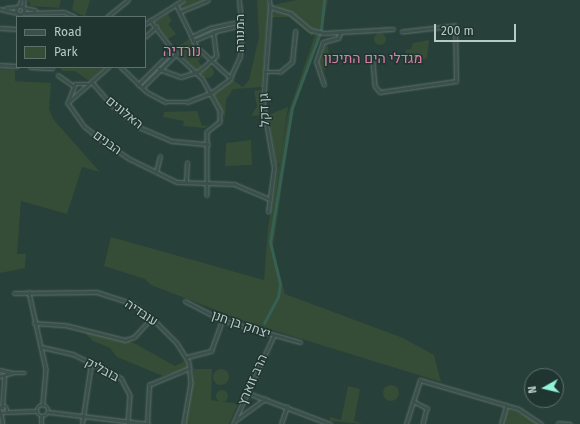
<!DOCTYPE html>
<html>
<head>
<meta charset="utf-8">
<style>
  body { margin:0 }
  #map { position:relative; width:580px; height:424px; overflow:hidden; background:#274039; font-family:"Fira Sans",Heebo,sans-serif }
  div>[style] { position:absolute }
  .green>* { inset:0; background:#354c37 }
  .round { border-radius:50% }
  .canal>* { height:3px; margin:-1.5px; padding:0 1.5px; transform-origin:1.5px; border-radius:1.5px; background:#366054 }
  .roads { filter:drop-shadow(0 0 1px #5c706b) drop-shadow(0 0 1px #5c706b) }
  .minor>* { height:2.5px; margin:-1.25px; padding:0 1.25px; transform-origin:1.25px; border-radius:1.25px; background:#3b504a }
  .minor>.ring { margin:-1.25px; padding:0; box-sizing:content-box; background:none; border:2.5px solid #3b504a; border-radius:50% }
  .tertiary>* { height:3px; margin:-1.5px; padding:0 1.5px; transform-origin:1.5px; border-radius:1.5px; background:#3b504a }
  .tertiary>.ring { margin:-1.5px; padding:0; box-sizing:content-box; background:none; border:3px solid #3b504a; border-radius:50% }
  span { translate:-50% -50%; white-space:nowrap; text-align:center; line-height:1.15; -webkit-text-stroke:3px #20352f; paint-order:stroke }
  .street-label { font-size:13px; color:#b8cac6 }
  .neighbourhood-label { font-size:14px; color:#d981a7 }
  .quarter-label { font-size:15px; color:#d981a7 }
  .legend { position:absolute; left:16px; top:16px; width:130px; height:52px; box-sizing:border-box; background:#20352f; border:1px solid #5d716b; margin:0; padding:5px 7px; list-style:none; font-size:12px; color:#b8cac6 }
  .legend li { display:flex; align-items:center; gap:8px; height:20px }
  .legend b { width:20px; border:1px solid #5d716b }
  .north { position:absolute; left:524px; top:368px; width:40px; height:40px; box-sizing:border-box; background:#20352f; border:1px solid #5d716b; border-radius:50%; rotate:262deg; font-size:11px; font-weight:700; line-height:16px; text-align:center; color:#b8cac6 }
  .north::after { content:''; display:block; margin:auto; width:14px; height:18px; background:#93f4dc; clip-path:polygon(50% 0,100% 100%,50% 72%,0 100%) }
  .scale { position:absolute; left:434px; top:24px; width:82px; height:18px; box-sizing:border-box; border:2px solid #b8cac6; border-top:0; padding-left:5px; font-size:12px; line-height:14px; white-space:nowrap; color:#b8cac6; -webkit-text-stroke:3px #20352f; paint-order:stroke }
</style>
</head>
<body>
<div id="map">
  <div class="green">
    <i style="clip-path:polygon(28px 0,61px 0,59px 8px,31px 6px)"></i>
    <i style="clip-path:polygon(74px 0,90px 0,85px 17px,72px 10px)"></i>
    <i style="clip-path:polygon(188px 0,206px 0,181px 10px,179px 6px)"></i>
    <i style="clip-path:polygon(257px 0,266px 0,268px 9px,262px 87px,233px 89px,226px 100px,225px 118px,214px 95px,233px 80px,243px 87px,249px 80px,259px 37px)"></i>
    <i style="clip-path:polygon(297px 0,328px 0,322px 30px,314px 30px,295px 15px,273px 5px)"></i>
    <i style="clip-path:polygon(277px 9px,286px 13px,314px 33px,312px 36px,289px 17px,272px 17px)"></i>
    <i style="clip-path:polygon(168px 14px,172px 21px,168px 24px,176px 34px,168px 39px,155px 22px)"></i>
    <i class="round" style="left:374px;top:33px;width:12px;height:12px"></i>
    <i style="clip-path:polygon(315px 35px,322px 35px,294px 104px,273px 247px,285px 294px,403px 338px,434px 355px,441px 382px,247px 322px,151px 285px,145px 279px,104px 266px,111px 237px,264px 280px,268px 228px,288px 114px)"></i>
    <i style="clip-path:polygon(189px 39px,202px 56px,198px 61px,202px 66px,197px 70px,175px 49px)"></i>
    <i style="clip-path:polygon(429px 40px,427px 58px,416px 63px,415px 59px,407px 56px,405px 50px,411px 49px,413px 43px)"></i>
    <i style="clip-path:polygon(327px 42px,330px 60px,324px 71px,318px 63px)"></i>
    <i class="round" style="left:202px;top:66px;width:12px;height:12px"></i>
    <i style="clip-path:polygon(58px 67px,105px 67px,89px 81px,75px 71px,63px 71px)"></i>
    <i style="clip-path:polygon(0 69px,15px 70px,15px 81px,51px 83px,49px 109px,53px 119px,100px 172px,82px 167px,67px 214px,21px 201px,17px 254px,26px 254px,25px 268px,0 273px)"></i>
    <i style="clip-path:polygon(261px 90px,261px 115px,251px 116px,257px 106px,254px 91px)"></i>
    <i style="clip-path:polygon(288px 107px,280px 162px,277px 165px,268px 115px)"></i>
    <i style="clip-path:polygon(197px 111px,202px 126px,209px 125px,205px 128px,183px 126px,184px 121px,163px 117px,164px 112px)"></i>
    <i style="clip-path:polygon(251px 140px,252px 165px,225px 166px,226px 143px)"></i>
    <i style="clip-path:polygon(84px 332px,134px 343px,175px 366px,185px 361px,188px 368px,163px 376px,117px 357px,110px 348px,93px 341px)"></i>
    <i class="round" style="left:213px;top:369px;width:16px;height:16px"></i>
    <i style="clip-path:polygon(194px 369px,212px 369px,211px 400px,238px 404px,229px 424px,185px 424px)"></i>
    <i class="round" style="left:383px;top:385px;width:16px;height:16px"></i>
    <i style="clip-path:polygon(348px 386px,360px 389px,354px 421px,363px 424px,330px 421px,330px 417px,341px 420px)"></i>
    <i class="round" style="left:216px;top:390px;width:12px;height:12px"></i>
    <i style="clip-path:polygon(507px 409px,529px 417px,537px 424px,503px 424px)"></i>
  </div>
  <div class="canal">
    <i style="left:264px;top:323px;width:30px;rotate:-62deg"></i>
    <i style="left:278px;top:297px;width:13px;rotate:-81deg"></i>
    <i style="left:280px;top:284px;width:43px;rotate:-103.4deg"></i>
    <i style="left:270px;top:242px;width:136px;rotate:-80.7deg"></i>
    <i style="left:292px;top:108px;width:83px;rotate:-69.6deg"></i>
    <i style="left:321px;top:30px;width:30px;rotate:-84deg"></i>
  </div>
  <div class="roads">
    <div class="minor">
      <i style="left:176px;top:4px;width:48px;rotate:64deg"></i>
      <i style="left:197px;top:47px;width:46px;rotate:42.4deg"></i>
      <i style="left:19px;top:6px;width:6px;rotate:-72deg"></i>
      <i style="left:23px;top:7px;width:7px;rotate:-82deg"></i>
      <i style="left:180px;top:12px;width:30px;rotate:-23deg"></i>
      <i style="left:107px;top:17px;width:27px;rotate:-39deg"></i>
      <i style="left:150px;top:20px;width:43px;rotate:52.6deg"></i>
      <i style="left:176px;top:54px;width:35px;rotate:43deg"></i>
      <i style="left:202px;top:78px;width:38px;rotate:61deg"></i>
      <i style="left:220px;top:111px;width:11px;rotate:90deg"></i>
      <i style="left:220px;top:122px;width:16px;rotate:142deg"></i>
      <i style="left:207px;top:132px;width:63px;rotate:90deg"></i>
      <i style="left:0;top:28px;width:17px;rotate:3deg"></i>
      <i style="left:324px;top:33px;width:69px;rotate:-3.3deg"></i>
      <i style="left:145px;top:37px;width:15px;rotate:-42deg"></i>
      <i style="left:191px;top:37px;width:21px;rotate:-25deg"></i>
      <i style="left:210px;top:28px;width:33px;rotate:-12deg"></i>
      <i style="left:193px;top:41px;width:25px;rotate:-23deg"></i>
      <i style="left:216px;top:31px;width:27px;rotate:-13deg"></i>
      <i style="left:373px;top:62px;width:24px;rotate:85deg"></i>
      <i style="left:375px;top:86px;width:8px;rotate:50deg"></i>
      <i style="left:380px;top:92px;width:77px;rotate:-8.2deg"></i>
      <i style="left:456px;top:81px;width:55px;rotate:-91deg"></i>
      <i style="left:455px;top:26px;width:53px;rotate:173.5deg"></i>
      <i style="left:0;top:65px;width:17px;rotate:3deg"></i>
      <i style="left:30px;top:67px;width:22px;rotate:3deg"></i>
      <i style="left:109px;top:67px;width:55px;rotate:138.7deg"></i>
      <i style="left:68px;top:103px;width:28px;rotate:55deg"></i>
      <i style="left:84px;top:126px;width:21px;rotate:39deg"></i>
      <i style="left:100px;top:139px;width:36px;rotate:34deg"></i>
      <i style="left:130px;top:159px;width:52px;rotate:26.1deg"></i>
      <i style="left:177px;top:182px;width:57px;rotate:2deg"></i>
      <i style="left:234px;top:184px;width:39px;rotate:23deg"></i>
      <i style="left:121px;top:67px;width:36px;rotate:44deg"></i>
      <i style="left:147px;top:92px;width:21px;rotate:28deg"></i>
      <i style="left:166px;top:102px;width:21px"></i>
      <i style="left:187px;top:102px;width:26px;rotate:-21deg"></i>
      <i style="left:211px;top:93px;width:22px;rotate:-36deg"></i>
      <i style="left:229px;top:80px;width:26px;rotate:-65deg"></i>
      <i style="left:240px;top:56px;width:26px;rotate:-86deg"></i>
      <i style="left:242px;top:30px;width:30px;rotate:-96deg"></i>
      <i style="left:159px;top:69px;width:23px;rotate:20deg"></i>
      <i style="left:181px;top:77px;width:19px;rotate:-18deg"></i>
      <i style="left:199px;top:71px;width:23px;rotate:-41deg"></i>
      <i style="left:216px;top:56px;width:24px;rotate:-97deg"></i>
      <i style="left:265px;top:72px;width:15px"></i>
      <i style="left:280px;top:72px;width:16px;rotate:-40deg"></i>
      <i style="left:292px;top:62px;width:31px;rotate:-84deg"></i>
      <i style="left:58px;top:75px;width:19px;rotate:35deg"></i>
      <i style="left:92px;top:82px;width:32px;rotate:49deg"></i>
      <i style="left:113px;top:106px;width:36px;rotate:38deg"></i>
      <i style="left:141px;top:128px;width:34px;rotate:23deg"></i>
      <i style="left:172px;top:141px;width:36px;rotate:5deg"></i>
      <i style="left:138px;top:85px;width:49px;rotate:-45deg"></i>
      <i style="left:324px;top:85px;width:24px;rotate:-109deg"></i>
      <i style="left:316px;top:62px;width:21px;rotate:-71deg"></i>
      <i style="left:323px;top:42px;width:16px;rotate:-15deg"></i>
      <i style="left:338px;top:38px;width:5px;rotate:-68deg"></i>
      <i style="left:142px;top:88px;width:48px;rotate:-45deg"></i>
      <i style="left:68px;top:102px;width:19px;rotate:-69deg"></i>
      <i style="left:75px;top:84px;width:14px"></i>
      <i style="left:156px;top:172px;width:16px;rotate:-76deg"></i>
      <i style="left:186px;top:182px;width:19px;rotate:-87deg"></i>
      <i style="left:268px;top:212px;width:44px;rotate:-82.2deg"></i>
      <i style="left:274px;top:168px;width:65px;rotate:-99.8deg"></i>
      <i style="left:263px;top:104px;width:97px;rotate:-85.9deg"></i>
      <i style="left:29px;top:292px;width:79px;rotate:77.6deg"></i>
      <i style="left:46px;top:369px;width:36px;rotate:95deg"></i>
      <i style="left:14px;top:293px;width:83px;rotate:-0.7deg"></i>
      <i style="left:97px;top:292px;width:38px;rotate:18deg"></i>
      <i style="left:133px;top:304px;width:24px;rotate:36deg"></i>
      <i style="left:152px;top:318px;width:35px;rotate:45deg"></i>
      <i style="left:177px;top:343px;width:22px;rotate:58deg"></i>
      <i style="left:189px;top:362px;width:21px;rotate:85deg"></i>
      <i style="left:191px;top:383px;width:42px;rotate:99.7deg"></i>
      <i style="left:185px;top:301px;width:42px;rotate:27.2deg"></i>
      <i style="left:222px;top:320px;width:81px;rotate:15.8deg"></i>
      <i style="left:34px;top:323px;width:31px;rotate:4deg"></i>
      <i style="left:65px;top:325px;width:62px;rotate:14deg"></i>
      <i style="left:125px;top:340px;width:9px;rotate:-18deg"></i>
      <i style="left:134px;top:337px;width:26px;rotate:-47deg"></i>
      <i style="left:42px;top:347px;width:32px;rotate:13deg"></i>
      <i style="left:73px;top:354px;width:54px;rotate:26.6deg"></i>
      <i style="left:121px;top:378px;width:19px;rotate:62deg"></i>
      <i style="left:130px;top:395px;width:29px;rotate:94deg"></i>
      <i style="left:187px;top:357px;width:25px;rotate:-14deg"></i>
      <i style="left:211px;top:351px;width:33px;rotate:-70deg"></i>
      <i style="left:0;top:370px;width:12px;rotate:14deg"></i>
      <i style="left:12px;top:373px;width:13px;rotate:162deg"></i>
      <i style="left:12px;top:373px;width:13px"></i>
      <i style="left:248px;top:393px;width:88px;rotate:20.7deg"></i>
      <i style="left:413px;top:401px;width:16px;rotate:27deg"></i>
      <i style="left:427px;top:408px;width:16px;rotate:104deg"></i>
      <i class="ring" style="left:37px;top:405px;width:9.5px;height:9.5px"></i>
      <i class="ring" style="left:0.5px;top:406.5px;width:4.5px;height:4.5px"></i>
      <i style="left:2px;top:408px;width:30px;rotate:-86deg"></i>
      <i style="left:7px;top:412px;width:29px;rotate:-2deg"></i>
      <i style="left:49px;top:412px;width:100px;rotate:6.9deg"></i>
      <i style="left:1px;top:413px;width:11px;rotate:80deg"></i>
      <i style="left:236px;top:420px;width:36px;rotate:-36deg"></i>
      <i style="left:558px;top:423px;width:12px;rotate:5deg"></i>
      <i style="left:41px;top:424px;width:7px;rotate:-90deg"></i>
      <i style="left:82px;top:424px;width:61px;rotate:-81.5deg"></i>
      <i style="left:147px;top:424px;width:39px;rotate:-87deg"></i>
      <i style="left:149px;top:385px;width:44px;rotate:-22.5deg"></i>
      <i style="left:233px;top:424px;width:96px;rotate:-65.3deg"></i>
      <i style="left:281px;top:424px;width:18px;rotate:-71deg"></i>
      <i style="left:406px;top:424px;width:46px;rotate:-72.3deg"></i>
      <i style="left:420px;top:380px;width:103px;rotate:16.3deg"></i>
      <i style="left:519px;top:409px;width:27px;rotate:34deg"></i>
      <i style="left:501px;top:424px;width:19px;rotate:-74deg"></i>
    </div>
    <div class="tertiary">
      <i style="left:269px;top:0;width:7px;rotate:82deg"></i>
      <i style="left:270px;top:7px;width:21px;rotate:17deg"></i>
      <i style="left:290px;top:13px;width:26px;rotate:40deg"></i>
      <i style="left:310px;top:30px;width:14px;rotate:12deg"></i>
      <i class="ring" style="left:16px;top:6px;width:5px;height:5px"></i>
      <i style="left:6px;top:8px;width:11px;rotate:-5deg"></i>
      <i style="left:24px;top:8px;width:11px;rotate:10deg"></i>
      <i style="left:0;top:9px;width:18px;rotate:13deg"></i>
      <i style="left:23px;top:13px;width:41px;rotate:-1.4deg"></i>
      <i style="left:64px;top:12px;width:12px;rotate:24deg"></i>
      <i style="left:145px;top:24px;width:45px;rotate:-32.3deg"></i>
    </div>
  </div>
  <div class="street-label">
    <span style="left:240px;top:33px;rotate:-90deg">המנורה</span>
    <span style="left:265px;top:110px;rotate:-92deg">גן דקל</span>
    <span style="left:124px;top:113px;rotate:39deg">האלונים</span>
    <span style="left:107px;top:143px;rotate:36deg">הבנים</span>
    <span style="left:141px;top:313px;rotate:34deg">עובדיה</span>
    <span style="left:241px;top:325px;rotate:19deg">יצחק בן חנן</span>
    <span style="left:102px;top:370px;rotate:28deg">בובליק</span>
    <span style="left:253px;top:380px;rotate:-66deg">הרב זוארץ</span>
  </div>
  <div class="neighbourhood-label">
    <span style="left:373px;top:59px">מגדלי הים התיכון</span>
  </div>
  <div class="quarter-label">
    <span style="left:182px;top:52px">נורדיה</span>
  </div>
  <ul class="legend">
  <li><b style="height:5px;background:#3b504a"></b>Road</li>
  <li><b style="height:11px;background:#354c37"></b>Park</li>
  </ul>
  <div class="north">N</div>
  <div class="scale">200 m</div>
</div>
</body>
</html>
